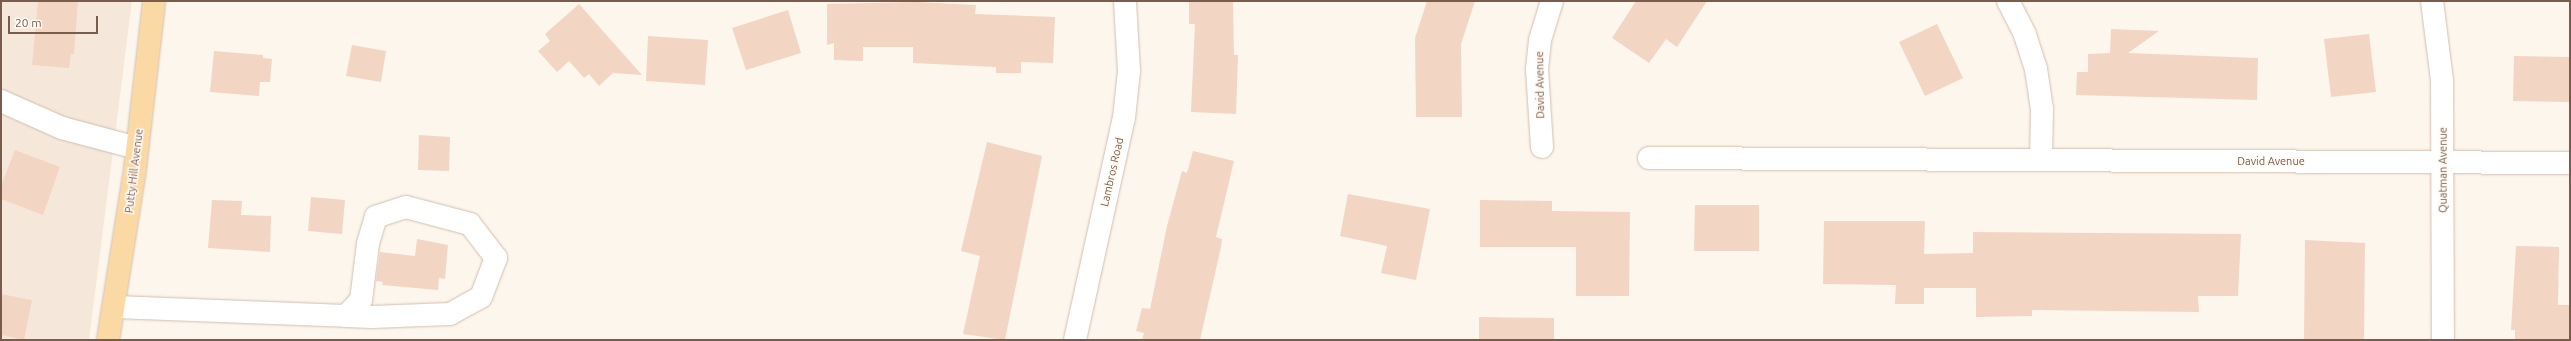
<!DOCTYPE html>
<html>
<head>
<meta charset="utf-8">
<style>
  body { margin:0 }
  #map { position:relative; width:2571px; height:341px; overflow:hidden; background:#fdf6ec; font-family:Ubuntu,sans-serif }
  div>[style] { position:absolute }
  .residential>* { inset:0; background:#f5e8da }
  .building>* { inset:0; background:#f3d5c3 }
  .roads { filter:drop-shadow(0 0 1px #d1beb0) drop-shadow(0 0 1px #d1beb0) }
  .minor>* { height:22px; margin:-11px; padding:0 11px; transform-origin:11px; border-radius:11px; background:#fff }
  .major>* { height:22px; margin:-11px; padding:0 11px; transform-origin:11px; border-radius:11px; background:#fbd9a5 }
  span { translate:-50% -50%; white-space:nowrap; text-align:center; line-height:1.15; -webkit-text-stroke:3px #fffaf3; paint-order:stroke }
  .street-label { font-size:11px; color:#7a5c4d }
  .frame { position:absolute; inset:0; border:2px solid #7a5c4d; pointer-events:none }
  .scale { position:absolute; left:8px; top:16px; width:90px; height:18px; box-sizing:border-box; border:2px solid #7a5c4d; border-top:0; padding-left:5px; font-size:12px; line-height:14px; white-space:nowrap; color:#7a5c4d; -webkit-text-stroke:3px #fffaf3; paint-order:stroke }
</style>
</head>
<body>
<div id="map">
  <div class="residential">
    <i style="clip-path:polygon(1px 1px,132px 1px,89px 340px,1px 340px)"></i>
  </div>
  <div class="building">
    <i style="clip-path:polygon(38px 1px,78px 1px,74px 54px,71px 54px,69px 68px,32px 65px)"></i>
    <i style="clip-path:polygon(1189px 1px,1233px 1px,1234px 55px,1238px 55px,1236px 114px,1191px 112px,1195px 24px,1189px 24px)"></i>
    <i style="clip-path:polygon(1427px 1px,1475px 1px,1461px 44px,1462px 117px,1416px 117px,1415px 38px)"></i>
    <i style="clip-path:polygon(1636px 1px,1707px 1px,1677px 47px,1666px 39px,1649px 63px,1612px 38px)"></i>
    <i style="clip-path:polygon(916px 2px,976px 5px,975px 14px,1055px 17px,1053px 63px,1021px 62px,1021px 73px,996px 73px,996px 67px,913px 63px,913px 47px,863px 47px,863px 61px,834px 60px,834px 43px,827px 45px,827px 4px)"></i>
    <i style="clip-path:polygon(579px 4px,642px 75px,613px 73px,599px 86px,589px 74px,584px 78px,569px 61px,557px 72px,538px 51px,550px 41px,545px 34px)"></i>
    <i style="clip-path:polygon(788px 10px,801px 53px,746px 70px,732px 28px)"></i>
    <i style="clip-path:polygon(1937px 24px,1963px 78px,1925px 96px,1899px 42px)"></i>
    <i style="clip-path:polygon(2111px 29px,2159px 31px,2128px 53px,2258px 58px,2257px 100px,2076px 95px,2077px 72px,2088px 72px,2088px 54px,2110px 53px)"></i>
    <i style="clip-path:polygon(2369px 34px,2376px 92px,2331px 97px,2324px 39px)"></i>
    <i style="clip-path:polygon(648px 36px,708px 40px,705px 85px,646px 81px)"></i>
    <i style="clip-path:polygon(352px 45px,386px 51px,381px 82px,346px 76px)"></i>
    <i style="clip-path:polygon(214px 51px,263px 55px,263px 58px,272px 59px,270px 82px,260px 82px,259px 96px,210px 92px)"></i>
    <i style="clip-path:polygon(2514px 56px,2570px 57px,2570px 102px,2513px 101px)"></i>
    <i style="clip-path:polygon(419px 135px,450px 137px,449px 171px,418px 170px)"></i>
    <i style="clip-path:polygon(987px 142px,1042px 156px,1005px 340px,963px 334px,980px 256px,961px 251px)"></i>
    <i style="clip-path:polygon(15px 150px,60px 167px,43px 215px,1px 199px,1px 186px)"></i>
    <i style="clip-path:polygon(1193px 151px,1234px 161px,1216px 237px,1222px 239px,1221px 247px,1200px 340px,1142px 340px,1144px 333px,1136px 331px,1142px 308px,1150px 309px,1167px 226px,1182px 171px,1187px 173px)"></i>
    <i style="clip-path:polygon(1348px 194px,1430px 209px,1416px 280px,1381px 273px,1387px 246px,1340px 236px)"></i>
    <i style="clip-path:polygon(311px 197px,345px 200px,342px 234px,308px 231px)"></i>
    <i style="clip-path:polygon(212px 200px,242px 201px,241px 215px,271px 216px,270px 252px,208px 248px)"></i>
    <i style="clip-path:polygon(1480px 200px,1552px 201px,1552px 211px,1630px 212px,1629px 296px,1576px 296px,1576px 247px,1480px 247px)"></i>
    <i style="clip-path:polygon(1695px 205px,1759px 205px,1759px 251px,1694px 251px)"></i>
    <i style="clip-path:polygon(1824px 221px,1925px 221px,1924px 254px,1973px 253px,1973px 232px,2241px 234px,2238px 296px,2198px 296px,2199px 312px,2032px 310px,2032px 316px,1976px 317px,1976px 288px,1924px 288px,1924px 304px,1895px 304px,1896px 285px,1823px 284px)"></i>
    <i style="clip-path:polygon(417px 239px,448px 245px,445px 279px,439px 278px,438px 290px,382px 285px,383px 282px,376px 281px,380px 252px,415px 256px)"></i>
    <i style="clip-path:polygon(2305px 240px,2365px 243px,2364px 340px,2304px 340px)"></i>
    <i style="clip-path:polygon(2516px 246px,2559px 247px,2558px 305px,2570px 305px,2570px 340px,2515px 340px,2515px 330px,2511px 330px)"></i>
    <i style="clip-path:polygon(1px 294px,32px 300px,24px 340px,1px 335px)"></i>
    <i style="clip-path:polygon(1479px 317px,1554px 318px,1554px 340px,1479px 340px)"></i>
  </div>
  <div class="roads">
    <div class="minor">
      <i style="left:2008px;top:1px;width:38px;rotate:63deg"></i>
      <i style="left:2025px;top:35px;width:36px;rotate:72deg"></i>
      <i style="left:2036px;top:69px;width:40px;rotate:81.5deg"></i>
      <i style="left:2042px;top:109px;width:50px;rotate:91.1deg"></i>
      <i style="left:2432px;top:1px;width:80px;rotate:82.8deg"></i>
      <i style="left:2442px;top:80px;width:260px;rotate:89.8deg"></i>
      <i style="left:1px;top:101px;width:67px;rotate:23.9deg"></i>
      <i style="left:62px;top:128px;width:78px;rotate:14.9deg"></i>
      <i style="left:1542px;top:147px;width:78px;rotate:-93.7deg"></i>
      <i style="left:1537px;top:69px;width:29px;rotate:-84deg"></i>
      <i style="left:1540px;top:40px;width:41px;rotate:-72.9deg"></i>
      <i style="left:1649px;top:158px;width:921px;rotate:0.31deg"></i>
      <i style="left:115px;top:307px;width:231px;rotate:2.2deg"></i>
      <i style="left:346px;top:316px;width:26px;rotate:2deg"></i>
      <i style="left:372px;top:317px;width:78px;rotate:-2.2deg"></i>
      <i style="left:450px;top:314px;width:35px;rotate:-29deg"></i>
      <i style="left:481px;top:297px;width:42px;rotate:-69deg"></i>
      <i style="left:496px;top:258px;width:43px;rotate:-127.4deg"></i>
      <i style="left:470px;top:224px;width:66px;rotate:-165.1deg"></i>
      <i style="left:406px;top:207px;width:32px;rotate:162deg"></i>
      <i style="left:376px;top:217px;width:28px;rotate:107deg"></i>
      <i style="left:368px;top:244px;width:56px;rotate:97.1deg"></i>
      <i style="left:361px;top:300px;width:22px;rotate:133deg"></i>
      <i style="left:1075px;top:340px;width:227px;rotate:-77.6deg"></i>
      <i style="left:1124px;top:118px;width:47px;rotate:-83.9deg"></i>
      <i style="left:1129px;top:71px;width:70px;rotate:-93.3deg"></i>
    </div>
    <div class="major">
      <i style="left:108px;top:340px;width:173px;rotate:-81deg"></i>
      <i style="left:135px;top:169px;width:169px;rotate:-83.5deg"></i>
    </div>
  </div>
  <div class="street-label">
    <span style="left:1540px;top:85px;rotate:-91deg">David Avenue</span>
    <span style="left:2271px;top:161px">David Avenue</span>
    <span style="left:2443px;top:170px;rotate:-90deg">Quatman Avenue</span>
    <span style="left:134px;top:171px;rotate:-83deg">Putty Hill Avenue</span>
    <span style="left:1112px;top:172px;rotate:-77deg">Lambros Road</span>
  </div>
  <div class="frame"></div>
  <div class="scale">20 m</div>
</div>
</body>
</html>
